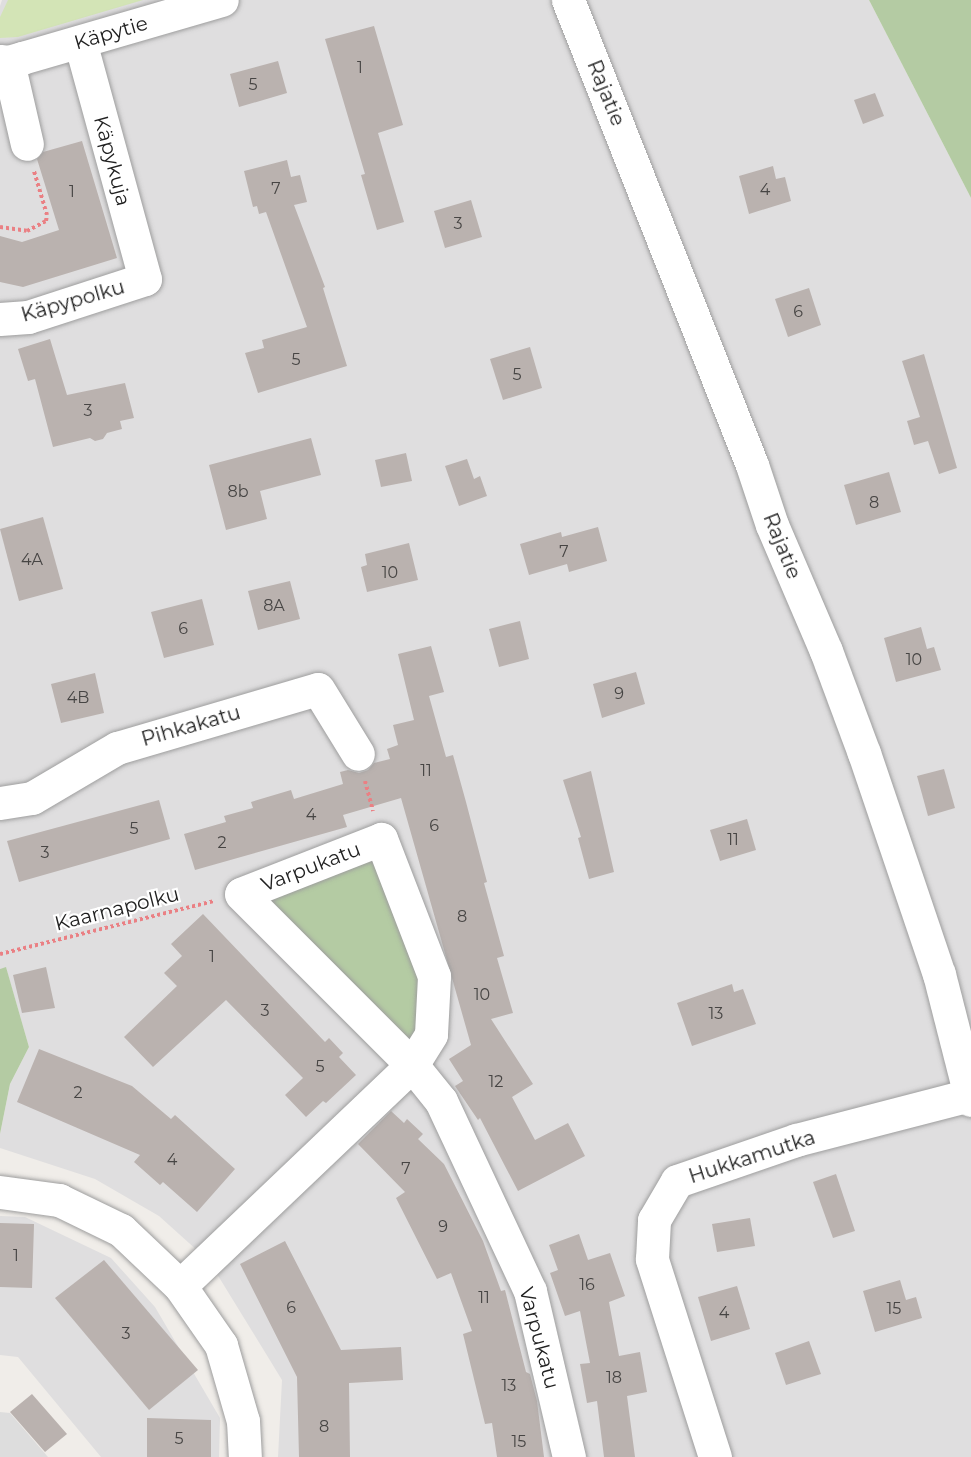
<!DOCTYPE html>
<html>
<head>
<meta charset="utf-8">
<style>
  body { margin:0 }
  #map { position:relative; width:971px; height:1457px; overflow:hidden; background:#f0ede9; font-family:Montserrat,sans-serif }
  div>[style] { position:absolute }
  .residential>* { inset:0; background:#dfdedf }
  .grass>* { inset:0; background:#d3e4b6 }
  .forest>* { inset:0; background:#b4cba3 }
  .parking>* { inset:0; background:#ddd }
  .building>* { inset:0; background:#bab2af }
  .path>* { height:4px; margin-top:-2px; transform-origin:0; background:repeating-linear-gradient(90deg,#ea8084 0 3px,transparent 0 6px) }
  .roads { filter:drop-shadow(0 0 2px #9e9e9e) drop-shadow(0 0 2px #9e9e9e) }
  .minor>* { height:33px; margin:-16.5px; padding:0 16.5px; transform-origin:16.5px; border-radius:16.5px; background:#fff }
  span { translate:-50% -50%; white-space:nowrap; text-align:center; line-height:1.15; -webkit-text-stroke:4.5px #fff; paint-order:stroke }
  .number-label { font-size:16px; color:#474544 }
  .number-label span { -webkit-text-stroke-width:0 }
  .street-label { font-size:20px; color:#212121 }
</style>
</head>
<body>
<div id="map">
  <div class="residential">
    <i style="clip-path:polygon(2px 0,869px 0,971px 198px,971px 1457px,278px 1457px,282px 1380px,209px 1261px,159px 1216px,95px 1179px,0 1148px,0 1134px,10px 1084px,29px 1047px,6px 968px,0 969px,0 6px)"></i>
    <i style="clip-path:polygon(0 1216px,25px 1217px,111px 1258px,155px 1307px,220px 1418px,219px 1457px,101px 1457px,18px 1357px,0 1355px)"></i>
  </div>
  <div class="grass">
    <i style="clip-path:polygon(8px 0,143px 0,18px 37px,0 38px,0 17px)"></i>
  </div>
  <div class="forest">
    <i style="clip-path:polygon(869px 0,971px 0,971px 198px)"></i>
    <i style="clip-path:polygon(378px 849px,427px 975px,423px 1031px,409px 1052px,260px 900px)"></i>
    <i style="clip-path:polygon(6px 967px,29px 1047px,10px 1084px,0 1134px,0 969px)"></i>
  </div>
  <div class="parking">
    <i style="clip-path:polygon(0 1412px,10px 1413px,48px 1457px,0 1457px)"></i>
  </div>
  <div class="building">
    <i style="clip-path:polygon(374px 26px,403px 125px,378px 133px,404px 222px,377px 230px,361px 175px,365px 174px,325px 39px)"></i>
    <i style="clip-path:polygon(278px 61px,287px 93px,239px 107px,230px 74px)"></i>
    <i style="clip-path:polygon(875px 93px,884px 116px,863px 124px,854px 100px)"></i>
    <i style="clip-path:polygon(82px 141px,117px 258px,23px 287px,0 282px,0 236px,22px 242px,59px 230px,37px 159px,43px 152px)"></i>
    <i style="clip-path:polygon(287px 160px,291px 177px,300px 175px,307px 202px,294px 205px,325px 287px,323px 288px,347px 366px,258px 393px,245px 353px,264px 348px,262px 340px,307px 327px,266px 212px,259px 214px,257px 206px,253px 207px,244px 171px)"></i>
    <i style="clip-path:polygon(773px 166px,776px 179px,785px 177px,791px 201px,749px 214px,739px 176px)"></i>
    <i style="clip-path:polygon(471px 200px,482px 237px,445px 248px,434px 211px)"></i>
    <i style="clip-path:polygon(809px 288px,821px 325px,788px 337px,775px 299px)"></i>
    <i style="clip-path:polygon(50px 339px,67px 395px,125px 383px,134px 418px,120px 421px,122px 429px,107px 433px,103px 439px,95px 441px,90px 438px,53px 447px,35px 379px,28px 381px,18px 349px)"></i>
    <i style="clip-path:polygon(530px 347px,542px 388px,503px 400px,490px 359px)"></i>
    <i style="clip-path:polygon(924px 354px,957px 468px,939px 474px,928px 441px,914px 445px,907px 421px,920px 417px,902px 361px)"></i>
    <i style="clip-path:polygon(311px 438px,321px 475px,260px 491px,267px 519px,226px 530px,209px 465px)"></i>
    <i style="clip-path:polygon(406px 453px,412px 481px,381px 487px,375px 460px)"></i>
    <i style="clip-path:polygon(467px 459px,474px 479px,480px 476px,487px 496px,459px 506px,445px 466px)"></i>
    <i style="clip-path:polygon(889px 472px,901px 512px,856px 525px,844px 485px)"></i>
    <i style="clip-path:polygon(43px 517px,63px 589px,19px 601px,0 529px)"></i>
    <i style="clip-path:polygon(598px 527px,607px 561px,569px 572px,567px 564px,529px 575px,520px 544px,561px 532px,562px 537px)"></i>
    <i style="clip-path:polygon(409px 543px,418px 580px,367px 592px,361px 567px,367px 565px,365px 554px)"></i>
    <i style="clip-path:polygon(290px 581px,300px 619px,258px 630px,248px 591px)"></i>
    <i style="clip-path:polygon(202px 599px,214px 645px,164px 658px,151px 612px)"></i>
    <i style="clip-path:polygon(520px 621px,529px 659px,499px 667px,489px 629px)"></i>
    <i style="clip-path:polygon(921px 627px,927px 649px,934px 647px,941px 670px,896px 682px,884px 638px)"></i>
    <i style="clip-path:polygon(431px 646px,444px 692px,429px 696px,446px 757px,453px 755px,466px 802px,487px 882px,484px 883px,504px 956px,497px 958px,513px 1013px,491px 1019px,533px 1084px,512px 1097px,535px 1140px,568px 1123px,585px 1156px,518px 1191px,480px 1118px,478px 1120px,455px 1086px,463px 1081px,449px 1059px,471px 1045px,401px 798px,343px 815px,347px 827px,195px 870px,184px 834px,226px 822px,224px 816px,253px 808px,251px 802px,291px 790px,294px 799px,343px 784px,340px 772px,348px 770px,359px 773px,368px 770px,374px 763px,390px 759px,387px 749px,398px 745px,393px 725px,414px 720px,398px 654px)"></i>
    <i style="clip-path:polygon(636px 672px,645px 704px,602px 718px,593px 684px)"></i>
    <i style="clip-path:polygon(95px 673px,104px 713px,61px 723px,51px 684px)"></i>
    <i style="clip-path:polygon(944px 769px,955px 808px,928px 816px,917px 776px)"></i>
    <i style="clip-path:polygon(591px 771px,614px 872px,589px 879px,578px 838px,581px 837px,563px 780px)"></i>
    <i style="clip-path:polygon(159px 800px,170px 839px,19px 882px,7px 841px)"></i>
    <i style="clip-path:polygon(747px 819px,756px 850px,720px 861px,710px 830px)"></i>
    <i style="clip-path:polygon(203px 914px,325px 1042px,329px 1038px,343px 1053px,339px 1057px,356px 1075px,326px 1103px,323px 1101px,306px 1117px,285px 1095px,303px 1078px,226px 1000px,153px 1067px,124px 1037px,177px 986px,164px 973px,182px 956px,171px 944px)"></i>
    <i style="clip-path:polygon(46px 967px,55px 1008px,22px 1013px,13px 975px)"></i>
    <i style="clip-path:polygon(732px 984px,734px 992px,743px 989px,756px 1024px,692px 1046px,677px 1003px)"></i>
    <i style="clip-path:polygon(39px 1049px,132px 1086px,171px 1119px,175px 1115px,235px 1169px,197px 1212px,163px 1182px,160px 1185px,134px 1162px,140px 1155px,17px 1102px)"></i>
    <i style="clip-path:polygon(391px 1111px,404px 1123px,407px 1119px,423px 1134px,418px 1139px,444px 1164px,483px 1241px,501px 1291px,505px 1290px,526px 1372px,530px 1374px,537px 1401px,544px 1457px,497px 1457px,492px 1423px,485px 1424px,463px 1334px,472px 1331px,451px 1273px,437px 1279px,396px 1198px,405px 1192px,358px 1144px)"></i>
    <i style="clip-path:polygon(836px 1174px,855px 1231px,833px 1238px,813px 1182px)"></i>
    <i style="clip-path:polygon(750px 1218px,755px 1246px,717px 1252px,712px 1224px)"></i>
    <i style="clip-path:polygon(0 1223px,34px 1224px,32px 1288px,0 1287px)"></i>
    <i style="clip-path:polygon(579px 1234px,588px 1260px,610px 1253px,625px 1296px,609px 1302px,619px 1356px,640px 1352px,647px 1392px,627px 1396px,635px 1457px,604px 1457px,597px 1401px,587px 1403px,580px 1364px,590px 1363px,580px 1311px,565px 1316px,550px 1273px,558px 1270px,549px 1245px)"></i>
    <i style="clip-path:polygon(285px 1241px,341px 1350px,401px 1347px,403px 1380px,349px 1383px,350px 1457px,299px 1457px,297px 1377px,240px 1264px)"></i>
    <i style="clip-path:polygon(104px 1260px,198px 1370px,149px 1410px,55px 1298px)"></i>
    <i style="clip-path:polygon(900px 1280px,906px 1300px,916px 1297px,922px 1318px,875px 1332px,863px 1291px)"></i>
    <i style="clip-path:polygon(737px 1286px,750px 1329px,711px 1341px,698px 1297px)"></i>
    <i style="clip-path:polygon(809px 1341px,821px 1374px,786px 1385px,775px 1353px)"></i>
    <i style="clip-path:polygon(32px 1394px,67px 1434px,45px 1452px,10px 1412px)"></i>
    <i style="clip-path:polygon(147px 1418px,211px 1420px,211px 1457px,147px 1457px)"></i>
  </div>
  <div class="path">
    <i style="left:0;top:227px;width:27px;rotate:8deg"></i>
    <i style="left:27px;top:231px;width:21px;rotate:-28deg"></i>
    <i style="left:46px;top:221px;width:6px;rotate:-81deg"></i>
    <i style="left:47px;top:215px;width:46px;rotate:-106.5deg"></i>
    <i style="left:365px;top:781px;width:31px;rotate:75deg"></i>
    <i style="left:0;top:954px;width:220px;rotate:-13.9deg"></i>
  </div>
  <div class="roads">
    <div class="minor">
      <i style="left:568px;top:0;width:500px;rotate:68.41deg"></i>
      <i style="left:752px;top:465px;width:63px;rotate:71.6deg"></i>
      <i style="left:772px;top:525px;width:137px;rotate:66.8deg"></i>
      <i style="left:826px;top:651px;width:109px;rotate:69.6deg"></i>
      <i style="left:864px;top:753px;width:233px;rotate:71.3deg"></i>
      <i style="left:939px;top:974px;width:130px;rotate:75.7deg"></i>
      <i style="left:0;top:61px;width:8px;rotate:7deg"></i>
      <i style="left:8px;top:62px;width:15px;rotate:-16deg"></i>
      <i style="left:22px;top:58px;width:208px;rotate:-16.2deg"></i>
      <i style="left:8px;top:62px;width:84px;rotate:77deg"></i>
      <i style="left:0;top:319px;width:28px;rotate:-4deg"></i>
      <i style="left:28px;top:317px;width:123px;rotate:-18deg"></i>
      <i style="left:145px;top:279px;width:246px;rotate:-105.3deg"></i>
      <i style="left:0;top:803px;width:32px;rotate:-9deg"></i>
      <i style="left:32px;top:798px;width:99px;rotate:-30.5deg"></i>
      <i style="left:117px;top:748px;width:209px;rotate:-16.4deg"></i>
      <i style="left:318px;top:689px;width:76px;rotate:58.4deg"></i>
      <i style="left:0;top:1192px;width:60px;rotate:7.7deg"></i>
      <i style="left:59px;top:1200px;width:69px;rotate:25.8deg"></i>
      <i style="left:121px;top:1230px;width:81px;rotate:43.5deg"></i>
      <i style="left:180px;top:1286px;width:72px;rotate:55.2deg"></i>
      <i style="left:221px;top:1345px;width:79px;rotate:73.9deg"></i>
      <i style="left:243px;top:1421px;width:36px;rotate:87deg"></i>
      <i style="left:180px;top:1286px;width:320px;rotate:-43.6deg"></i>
      <i style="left:412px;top:1065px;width:36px;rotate:-58deg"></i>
      <i style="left:431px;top:1034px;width:58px;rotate:-87deg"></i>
      <i style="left:434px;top:976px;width:147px;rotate:-111.1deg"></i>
      <i style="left:381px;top:839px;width:150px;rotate:158.6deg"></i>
      <i style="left:241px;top:894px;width:242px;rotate:45deg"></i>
      <i style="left:412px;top:1065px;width:46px;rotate:51.1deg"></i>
      <i style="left:441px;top:1101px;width:210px;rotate:64.9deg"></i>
      <i style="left:530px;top:1291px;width:171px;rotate:76.8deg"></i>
      <i style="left:715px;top:1457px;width:208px;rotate:-107.7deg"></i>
      <i style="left:652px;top:1259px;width:39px;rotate:-87deg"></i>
      <i style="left:654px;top:1220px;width:45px;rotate:-59.5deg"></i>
      <i style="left:677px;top:1181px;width:126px;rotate:-19deg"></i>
      <i style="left:796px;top:1140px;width:180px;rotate:-14.5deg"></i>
    </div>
  </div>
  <div class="number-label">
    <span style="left:360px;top:68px">1</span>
    <span style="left:253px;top:85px">5</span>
    <span style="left:276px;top:189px">7</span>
    <span style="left:765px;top:190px">4</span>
    <span style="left:72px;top:192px">1</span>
    <span style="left:458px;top:224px">3</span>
    <span style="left:798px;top:312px">6</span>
    <span style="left:296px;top:360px">5</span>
    <span style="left:517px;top:375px">5</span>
    <span style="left:88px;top:411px">3</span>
    <span style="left:238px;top:492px">8b</span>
    <span style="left:874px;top:503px">8</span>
    <span style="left:564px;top:552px">7</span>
    <span style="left:32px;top:560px">4A</span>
    <span style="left:390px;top:573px">10</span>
    <span style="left:274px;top:606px">8A</span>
    <span style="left:183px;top:629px">6</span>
    <span style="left:914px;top:660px">10</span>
    <span style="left:619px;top:694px">9</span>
    <span style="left:78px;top:698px">4B</span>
    <span style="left:426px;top:771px">11</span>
    <span style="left:311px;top:815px">4</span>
    <span style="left:434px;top:826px">6</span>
    <span style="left:134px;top:829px">5</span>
    <span style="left:733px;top:840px">11</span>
    <span style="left:222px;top:843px">2</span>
    <span style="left:45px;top:853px">3</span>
    <span style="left:462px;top:917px">8</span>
    <span style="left:212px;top:957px">1</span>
    <span style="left:482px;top:995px">10</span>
    <span style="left:265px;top:1011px">3</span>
    <span style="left:716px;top:1014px">13</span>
    <span style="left:320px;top:1067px">5</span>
    <span style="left:496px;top:1082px">12</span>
    <span style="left:78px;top:1093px">2</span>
    <span style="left:172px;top:1160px">4</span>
    <span style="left:406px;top:1169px">7</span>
    <span style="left:443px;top:1227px">9</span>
    <span style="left:16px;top:1256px">1</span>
    <span style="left:587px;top:1285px">16</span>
    <span style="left:484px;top:1298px">11</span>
    <span style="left:291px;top:1308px">6</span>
    <span style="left:894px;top:1309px">15</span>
    <span style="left:724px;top:1313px">4</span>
    <span style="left:126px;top:1334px">3</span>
    <span style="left:614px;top:1378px">18</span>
    <span style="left:509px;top:1386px">13</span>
    <span style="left:324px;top:1427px">8</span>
    <span style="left:179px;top:1439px">5</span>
    <span style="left:519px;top:1442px">15</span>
  </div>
  <div class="street-label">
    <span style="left:111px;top:33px;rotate:-16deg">Käpytie</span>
    <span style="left:606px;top:93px;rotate:68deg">Rajatie</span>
    <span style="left:112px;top:161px;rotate:75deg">Käpykuja</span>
    <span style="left:73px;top:301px;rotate:-16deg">Käpypolku</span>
    <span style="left:782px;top:546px;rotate:68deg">Rajatie</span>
    <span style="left:191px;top:726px;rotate:-16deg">Pihkakatu</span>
    <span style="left:311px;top:867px;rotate:-21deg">Varpukatu</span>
    <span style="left:117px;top:909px;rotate:-14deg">Kaarnapolku</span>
    <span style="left:752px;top:1157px;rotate:-18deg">Hukkamutka</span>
    <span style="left:539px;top:1338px;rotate:75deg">Varpukatu</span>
  </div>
</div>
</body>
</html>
